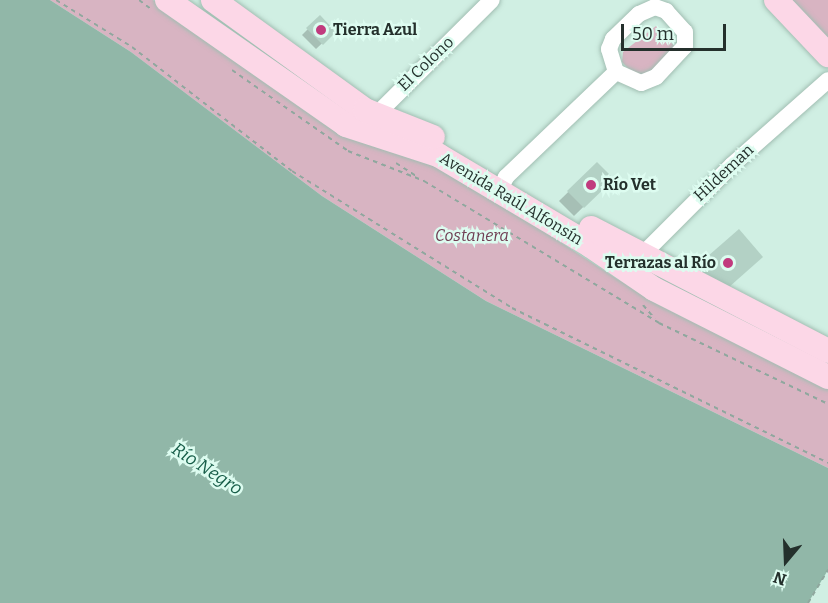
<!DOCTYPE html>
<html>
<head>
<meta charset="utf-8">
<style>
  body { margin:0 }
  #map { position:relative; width:828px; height:603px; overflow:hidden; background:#d0efe3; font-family:Bitter,serif }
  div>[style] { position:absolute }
  .green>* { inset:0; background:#d8b4c2 }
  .water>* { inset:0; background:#91b7a8 }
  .pier>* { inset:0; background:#d0efe3 }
  .shadow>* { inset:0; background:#0003 }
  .building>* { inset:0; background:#b3d1c5 }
  .path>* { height:2px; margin-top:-1px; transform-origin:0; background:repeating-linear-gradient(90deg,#8fa79e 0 4.5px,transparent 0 9px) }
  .roads { filter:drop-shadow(0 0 2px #a1beb2) drop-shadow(0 0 2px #a1beb2) }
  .street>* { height:16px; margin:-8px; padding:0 8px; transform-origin:8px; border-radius:8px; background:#fff }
  .secondary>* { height:24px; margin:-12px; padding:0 12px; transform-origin:12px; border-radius:12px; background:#fcd7e7 }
  .dots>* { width:16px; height:16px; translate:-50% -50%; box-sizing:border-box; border:3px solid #ddfcf0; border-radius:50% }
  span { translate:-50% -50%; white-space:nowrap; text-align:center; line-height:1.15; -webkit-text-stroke:5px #ddfcf0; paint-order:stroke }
  .poi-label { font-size:16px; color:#24302c; font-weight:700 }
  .left { translate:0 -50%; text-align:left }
  .right { translate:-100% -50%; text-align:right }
  .street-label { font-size:16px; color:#24302c }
  .park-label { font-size:16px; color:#703e53; font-style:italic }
  .water-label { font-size:18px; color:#185e49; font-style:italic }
  .north { position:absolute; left:756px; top:531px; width:60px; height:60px; -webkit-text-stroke:4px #ddfcf0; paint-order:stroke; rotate:199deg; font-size:16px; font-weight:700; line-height:24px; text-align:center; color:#24302c }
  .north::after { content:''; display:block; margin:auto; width:21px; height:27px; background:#24302c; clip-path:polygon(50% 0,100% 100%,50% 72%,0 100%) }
  .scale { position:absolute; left:621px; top:24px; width:105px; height:27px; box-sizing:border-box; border:3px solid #24302c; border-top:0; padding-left:8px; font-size:18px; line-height:21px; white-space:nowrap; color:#24302c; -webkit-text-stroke:4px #ddfcf0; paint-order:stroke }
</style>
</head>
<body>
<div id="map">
  <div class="green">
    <i style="clip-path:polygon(50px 0,153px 0,340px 131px,435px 161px,617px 279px,828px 385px,828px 468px,486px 301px,322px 196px,131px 52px)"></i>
    <i style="clip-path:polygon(789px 0,828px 0,828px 41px)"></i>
    <i style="clip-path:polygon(656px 26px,676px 48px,645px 78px,636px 77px,622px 62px,623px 52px)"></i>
  </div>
  <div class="water">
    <i style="clip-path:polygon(0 0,50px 0,131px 52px,322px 196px,486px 301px,828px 468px,828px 603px,0 603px)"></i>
  </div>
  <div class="pier">
    <i style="clip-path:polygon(828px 570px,828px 603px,808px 603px)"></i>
  </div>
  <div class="shadow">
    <i style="clip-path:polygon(320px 17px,334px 32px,316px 49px,302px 35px)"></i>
    <i style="clip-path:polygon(597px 164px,612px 179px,574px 216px,559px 201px)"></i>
    <i style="clip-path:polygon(761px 257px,711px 303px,677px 287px,693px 271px)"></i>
  </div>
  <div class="building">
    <i style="clip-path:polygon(320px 15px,336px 32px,323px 45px,306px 28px)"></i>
    <i style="clip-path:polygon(597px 162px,614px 179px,584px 208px,567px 191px)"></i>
    <i style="clip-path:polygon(739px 229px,763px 257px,729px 287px,692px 270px)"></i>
  </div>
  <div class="path">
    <i style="left:56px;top:0;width:89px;rotate:31.7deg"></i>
    <i style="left:132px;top:47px;width:202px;rotate:37.8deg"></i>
    <i style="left:292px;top:171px;width:259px;rotate:31.9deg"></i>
    <i style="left:512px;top:308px;width:352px;rotate:26.1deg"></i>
    <i style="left:139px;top:0;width:15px;rotate:37deg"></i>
    <i style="left:232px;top:70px;width:141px;rotate:34.9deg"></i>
    <i style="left:348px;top:151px;width:82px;rotate:21.5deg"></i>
    <i style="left:424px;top:181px;width:275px;rotate:31.1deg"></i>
    <i style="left:659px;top:323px;width:187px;rotate:25.6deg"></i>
    <i style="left:396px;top:163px;width:27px;rotate:33deg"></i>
    <i style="left:643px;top:305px;width:18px;rotate:49deg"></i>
    <i style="left:808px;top:603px;width:39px;rotate:-59deg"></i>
  </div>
  <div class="roads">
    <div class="street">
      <i style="left:655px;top:7px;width:12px;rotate:20deg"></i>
      <i style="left:666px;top:11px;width:28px;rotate:48deg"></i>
      <i style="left:685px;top:32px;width:14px;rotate:90deg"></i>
      <i style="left:685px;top:46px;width:42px;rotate:133.1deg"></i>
      <i style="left:656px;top:77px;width:16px;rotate:158deg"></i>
      <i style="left:641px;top:83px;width:27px;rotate:-156deg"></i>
      <i style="left:616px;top:72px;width:24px;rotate:-107deg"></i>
      <i style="left:609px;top:49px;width:11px;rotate:-68deg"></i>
      <i style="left:613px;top:39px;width:36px;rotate:-44deg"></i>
      <i style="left:639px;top:14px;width:17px;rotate:-24deg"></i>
      <i style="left:371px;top:120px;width:170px;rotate:-44.8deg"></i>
      <i style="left:499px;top:191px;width:16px;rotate:-63deg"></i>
      <i style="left:506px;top:177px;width:152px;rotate:-43.7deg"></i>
      <i style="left:635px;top:262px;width:137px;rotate:-45deg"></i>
      <i style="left:732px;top:165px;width:128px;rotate:-41.5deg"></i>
    </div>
    <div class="secondary">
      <i style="left:167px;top:0;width:218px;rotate:34.9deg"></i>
      <i style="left:346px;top:125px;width:97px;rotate:18.1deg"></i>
      <i style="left:438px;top:155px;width:178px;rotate:30.7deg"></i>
      <i style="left:591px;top:246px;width:76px;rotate:34.3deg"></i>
      <i style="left:654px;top:289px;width:195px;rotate:26.8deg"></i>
      <i style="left:213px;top:0;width:188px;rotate:35.9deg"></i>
      <i style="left:365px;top:110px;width:73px;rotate:21.7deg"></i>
      <i style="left:776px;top:0;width:76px;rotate:46.6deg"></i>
      <i style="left:591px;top:228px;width:267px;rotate:27.4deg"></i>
    </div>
  </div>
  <div class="dots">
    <i style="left:321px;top:30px;background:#c13b7e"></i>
    <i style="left:591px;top:185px;background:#c13b7e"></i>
    <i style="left:728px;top:263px;background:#c13b7e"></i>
  </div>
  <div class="poi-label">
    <span class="left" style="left:333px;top:30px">Tierra Azul</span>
    <span class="left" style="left:603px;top:185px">Río Vet</span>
    <span class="right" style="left:716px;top:263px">Terrazas al Río</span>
  </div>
  <div class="street-label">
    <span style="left:426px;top:64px;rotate:-44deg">El Colono</span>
    <span style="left:724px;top:173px;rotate:-43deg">Hildeman</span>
    <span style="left:511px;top:199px;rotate:31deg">Avenida Raúl Alfonsín</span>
  </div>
  <div class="park-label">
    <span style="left:472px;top:236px">Costanera</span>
  </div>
  <div class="water-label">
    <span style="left:207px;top:469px;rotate:33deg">Río Negro</span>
  </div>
  <div class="north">N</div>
  <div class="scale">50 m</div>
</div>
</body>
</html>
